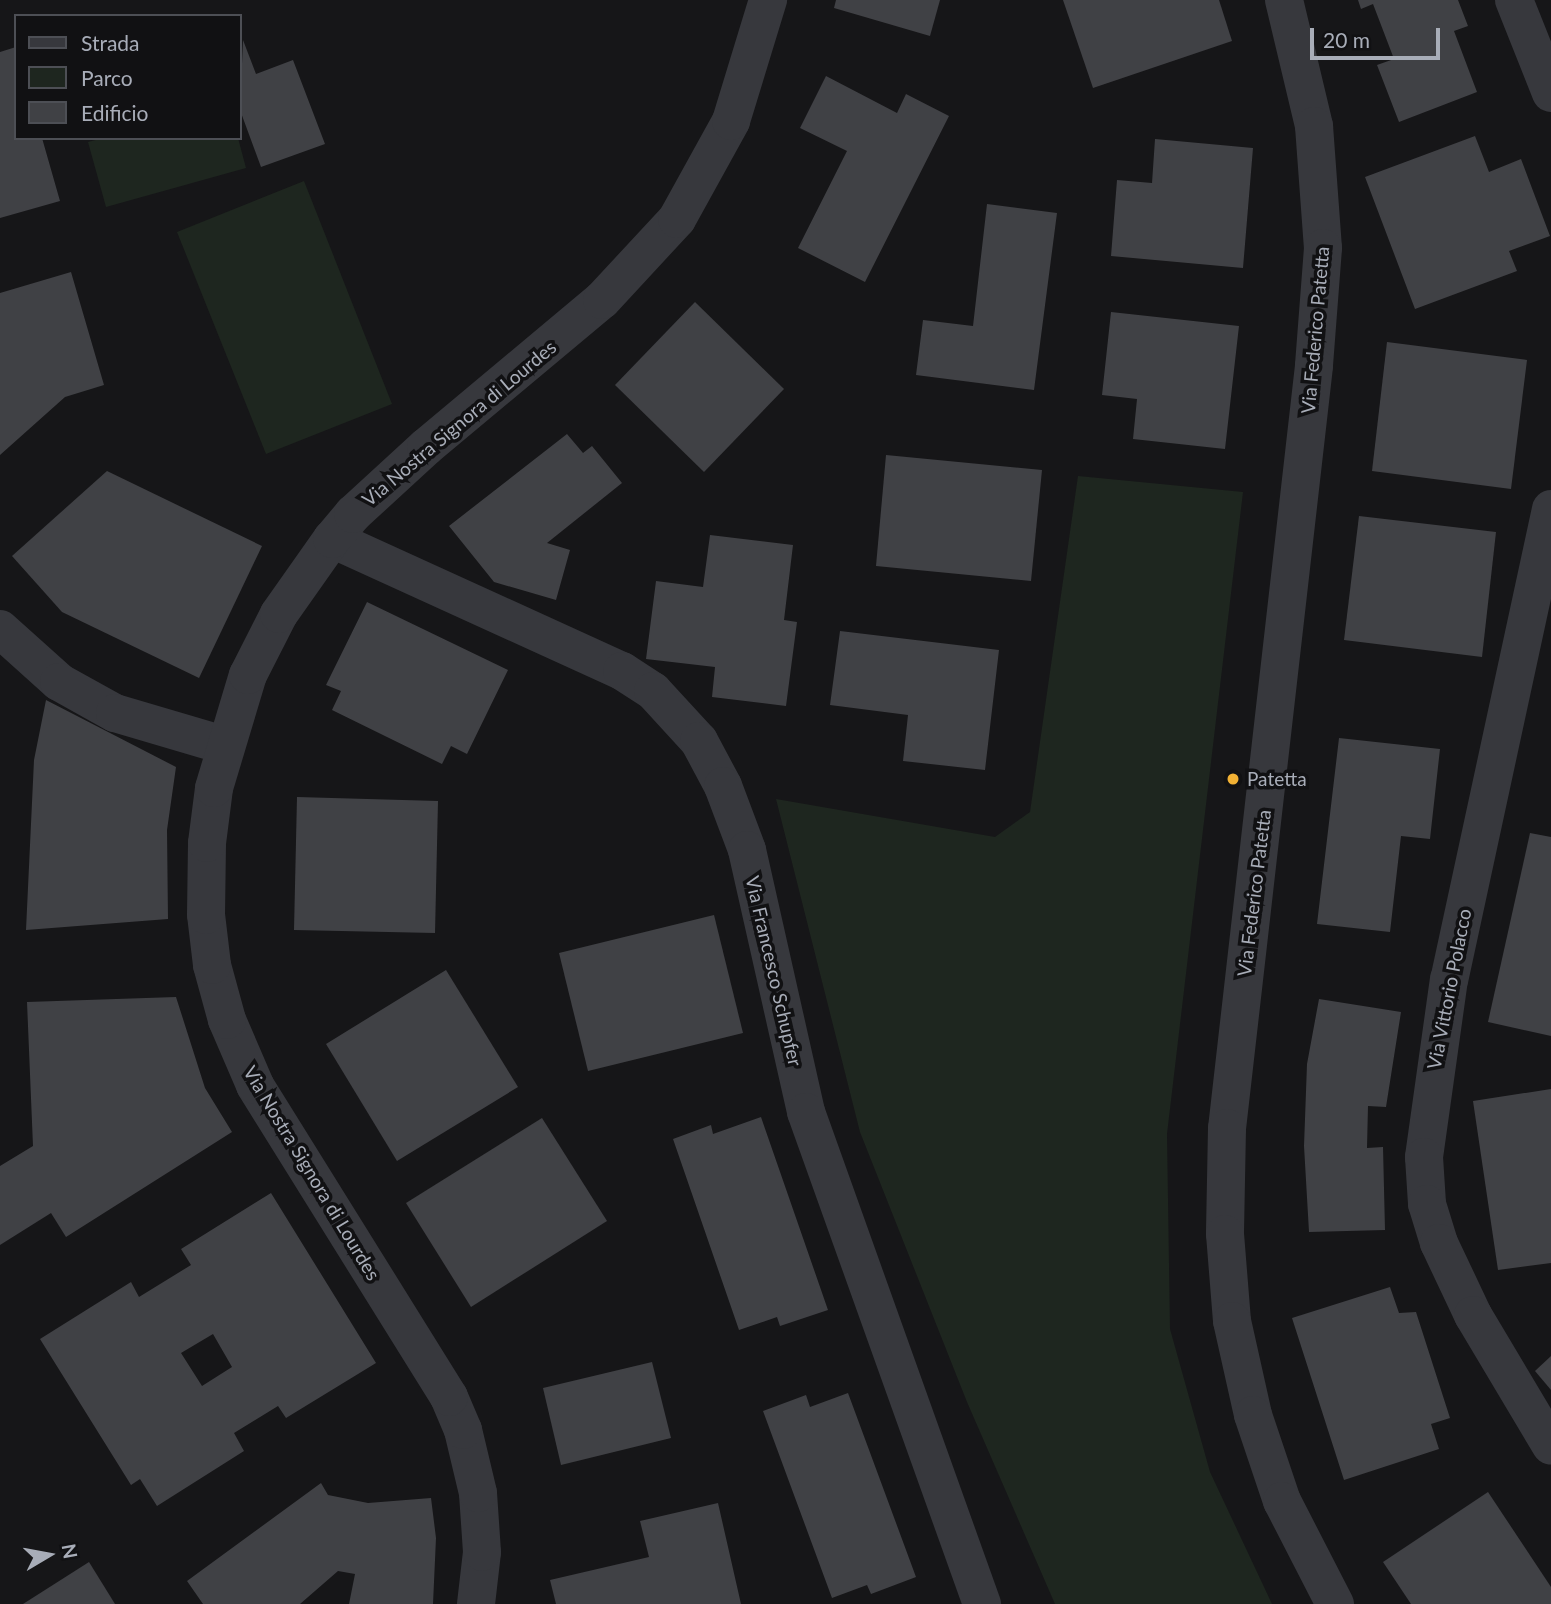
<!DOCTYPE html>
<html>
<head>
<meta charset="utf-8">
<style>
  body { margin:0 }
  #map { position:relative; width:1551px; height:1604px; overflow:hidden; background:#161618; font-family:Lato,sans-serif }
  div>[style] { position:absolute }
  .green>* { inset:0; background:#1e261f }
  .building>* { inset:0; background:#404145 }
  .minor>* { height:38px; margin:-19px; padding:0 19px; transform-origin:19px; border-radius:19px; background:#37383d }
  .dots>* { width:19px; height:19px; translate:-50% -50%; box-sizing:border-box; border:4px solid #111113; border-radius:50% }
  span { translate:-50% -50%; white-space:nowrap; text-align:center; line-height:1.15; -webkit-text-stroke:7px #111113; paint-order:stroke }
  .street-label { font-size:19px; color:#a8adb8 }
  .poi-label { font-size:19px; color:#a8adb8 }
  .left { translate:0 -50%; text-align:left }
  .legend { position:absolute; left:14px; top:14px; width:228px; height:126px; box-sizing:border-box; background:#111113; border:2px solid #4d4f55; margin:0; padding:9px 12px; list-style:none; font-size:21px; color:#a8adb8 }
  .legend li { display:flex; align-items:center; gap:14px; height:35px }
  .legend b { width:35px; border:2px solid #4d4f55 }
  .north { position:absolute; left:14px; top:1520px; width:70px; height:70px; -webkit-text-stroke:5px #111113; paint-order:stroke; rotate:80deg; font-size:19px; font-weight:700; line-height:28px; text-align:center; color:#a8adb8 }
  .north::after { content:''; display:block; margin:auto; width:24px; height:32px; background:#a8adb8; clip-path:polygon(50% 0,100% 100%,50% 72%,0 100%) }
  .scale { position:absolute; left:1310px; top:28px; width:130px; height:32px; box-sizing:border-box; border:4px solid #a8adb8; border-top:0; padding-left:9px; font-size:21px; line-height:24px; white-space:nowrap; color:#a8adb8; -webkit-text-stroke:5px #111113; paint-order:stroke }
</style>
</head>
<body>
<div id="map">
  <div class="green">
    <i style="clip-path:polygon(103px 138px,238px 138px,246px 168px,106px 207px,88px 142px)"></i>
    <i style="clip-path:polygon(304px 181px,392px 404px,266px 454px,177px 232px)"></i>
    <i style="clip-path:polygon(1078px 476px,1243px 492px,1167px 1134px,1170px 1329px,1210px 1472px,1272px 1604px,1055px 1604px,967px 1402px,860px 1132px,776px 799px,995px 837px,1030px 812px)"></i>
  </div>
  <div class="building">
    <i style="clip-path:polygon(836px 0,940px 0,930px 36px,834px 8px)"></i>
    <i style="clip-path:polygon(1063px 0,1219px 0,1232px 41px,1093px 88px)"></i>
    <i style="clip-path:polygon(1358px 0,1458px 0,1468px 26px,1454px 31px,1477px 92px,1399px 122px,1377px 65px,1394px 59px,1373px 4px,1361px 9px)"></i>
    <i style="clip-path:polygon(243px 40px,256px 74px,293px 60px,325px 144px,261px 167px,240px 110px)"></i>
    <i style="clip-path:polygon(16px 47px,16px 138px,42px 138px,60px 201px,0 218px,0 52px)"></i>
    <i style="clip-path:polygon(826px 76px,897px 113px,906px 94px,949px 116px,865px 282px,798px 248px,847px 151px,800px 128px)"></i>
    <i style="clip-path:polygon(1475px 136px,1489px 172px,1521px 159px,1550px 236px,1509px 251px,1517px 271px,1415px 309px,1365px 177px)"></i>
    <i style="clip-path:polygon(1155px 139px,1253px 148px,1243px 268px,1111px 256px,1117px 180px,1152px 183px)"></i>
    <i style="clip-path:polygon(987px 204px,1057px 213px,1034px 390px,916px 375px,923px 320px,973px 326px)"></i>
    <i style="clip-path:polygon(71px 272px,104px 385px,65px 397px,0 455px,0 293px)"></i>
    <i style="clip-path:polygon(695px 302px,784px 389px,704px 472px,615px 385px)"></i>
    <i style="clip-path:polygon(1111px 312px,1239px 326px,1225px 449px,1133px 439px,1137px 399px,1102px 395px)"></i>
    <i style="clip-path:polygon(1387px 342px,1527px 360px,1511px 489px,1372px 471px)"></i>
    <i style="clip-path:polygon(567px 434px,583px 453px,592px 446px,622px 483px,547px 543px,570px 550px,556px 600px,494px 582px,449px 526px)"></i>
    <i style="clip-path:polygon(886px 455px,1042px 470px,1031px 581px,876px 566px)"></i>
    <i style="clip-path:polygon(107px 471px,262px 546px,199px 678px,62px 612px,12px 556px)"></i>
    <i style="clip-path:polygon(1359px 516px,1496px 532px,1482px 657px,1344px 640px)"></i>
    <i style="clip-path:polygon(710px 535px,793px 545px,784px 620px,797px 622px,786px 706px,712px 697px,715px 667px,646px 659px,656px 581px,703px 587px)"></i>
    <i style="clip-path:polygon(367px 602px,508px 670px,467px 754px,451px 746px,442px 764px,332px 710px,341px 691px,326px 685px)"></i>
    <i style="clip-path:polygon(840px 631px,999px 650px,985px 770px,903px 761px,908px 715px,830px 705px)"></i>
    <i style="clip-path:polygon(46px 700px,176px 767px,167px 830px,168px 919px,26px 930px,34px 760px)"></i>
    <i style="clip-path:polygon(1339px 738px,1440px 749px,1430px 839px,1401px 836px,1390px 932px,1317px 924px)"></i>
    <i style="clip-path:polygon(297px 797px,438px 801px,435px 933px,294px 930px)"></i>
    <i style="clip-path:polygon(1530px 833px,1551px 837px,1551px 1036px,1488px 1022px)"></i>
    <i style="clip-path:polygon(714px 915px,743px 1033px,588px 1071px,559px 953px)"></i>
    <i style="clip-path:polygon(446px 970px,518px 1087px,397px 1161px,326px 1044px)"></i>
    <i style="clip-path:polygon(176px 997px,205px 1088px,232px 1132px,66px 1237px,51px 1213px,0 1245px,0 1166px,33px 1146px,27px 1002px)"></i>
    <i style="clip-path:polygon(1319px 999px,1401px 1012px,1386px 1107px,1368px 1106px,1367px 1148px,1383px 1147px,1385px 1230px,1309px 1232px,1304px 1146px,1307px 1064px)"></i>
    <i style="clip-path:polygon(1551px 1089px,1551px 1263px,1498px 1270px,1473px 1101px)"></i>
    <i style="clip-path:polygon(761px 1117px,828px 1310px,780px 1326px,777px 1317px,739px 1330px,673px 1139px,711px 1125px,713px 1134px)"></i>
    <i style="clip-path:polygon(542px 1118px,607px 1221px,471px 1307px,406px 1203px)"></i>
    <i style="clip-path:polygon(evenodd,271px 1193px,376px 1363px,286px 1418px,278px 1406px,234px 1433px,244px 1451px,157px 1506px,140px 1479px,131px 1485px,40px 1339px,131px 1282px,139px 1297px,191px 1265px,181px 1249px,271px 1193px,213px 1334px,232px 1367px,202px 1386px,181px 1353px,213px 1334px)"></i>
    <i style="clip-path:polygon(1390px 1287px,1399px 1313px,1416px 1312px,1450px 1418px,1431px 1424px,1439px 1449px,1344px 1480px,1292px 1318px)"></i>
    <i style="clip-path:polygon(1551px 1356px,1551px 1390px,1535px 1371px)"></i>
    <i style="clip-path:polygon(652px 1362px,671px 1438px,561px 1465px,543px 1388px)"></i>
    <i style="clip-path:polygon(848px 1393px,916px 1577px,871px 1594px,867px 1585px,832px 1598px,763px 1411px,806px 1395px,810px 1407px)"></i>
    <i style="clip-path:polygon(321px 1483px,328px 1495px,368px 1503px,431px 1498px,436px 1538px,433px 1604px,349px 1604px,355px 1574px,338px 1571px,300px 1604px,203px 1604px,187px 1581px)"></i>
    <i style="clip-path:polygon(1488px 1492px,1551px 1587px,1551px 1604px,1411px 1604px,1383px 1562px)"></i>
    <i style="clip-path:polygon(718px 1503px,741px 1604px,556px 1604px,550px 1580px,649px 1557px,640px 1521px)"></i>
    <i style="clip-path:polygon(89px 1562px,115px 1604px,23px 1604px)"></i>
  </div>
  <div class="minor">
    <i style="left:1284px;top:0;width:130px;rotate:76.6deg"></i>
    <i style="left:1314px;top:126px;width:122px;rotate:85.8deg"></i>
    <i style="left:1323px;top:248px;width:118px;rotate:94.4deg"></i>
    <i style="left:1314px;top:366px;width:767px;rotate:96.51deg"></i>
    <i style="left:1227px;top:1128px;width:106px;rotate:91.1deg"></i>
    <i style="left:1225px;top:1234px;width:87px;rotate:85.4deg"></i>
    <i style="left:1232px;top:1321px;width:96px;rotate:77.4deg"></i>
    <i style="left:1253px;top:1415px;width:91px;rotate:71.4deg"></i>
    <i style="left:1282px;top:1501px;width:116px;rotate:62.8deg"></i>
    <i style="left:1514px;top:0;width:100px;rotate:68.3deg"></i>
    <i style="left:1551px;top:509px;width:481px;rotate:102.2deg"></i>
    <i style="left:1449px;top:979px;width:180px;rotate:98deg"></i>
    <i style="left:1424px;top:1157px;width:47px;rotate:86.3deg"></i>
    <i style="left:1427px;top:1204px;width:41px;rotate:72.9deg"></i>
    <i style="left:1439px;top:1243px;width:80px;rotate:64.7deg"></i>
    <i style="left:1473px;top:1315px;width:152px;rotate:59.2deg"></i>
    <i style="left:332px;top:539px;width:319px;rotate:24.5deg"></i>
    <i style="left:622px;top:671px;width:37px;rotate:33deg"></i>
    <i style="left:653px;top:691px;width:68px;rotate:47.4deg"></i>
    <i style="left:699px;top:741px;width:51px;rotate:61.9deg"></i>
    <i style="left:723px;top:786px;width:68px;rotate:69.4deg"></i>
    <i style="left:747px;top:850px;width:269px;rotate:77.3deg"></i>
    <i style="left:806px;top:1112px;width:523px;rotate:70.32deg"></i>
    <i style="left:0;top:629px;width:79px;rotate:41.9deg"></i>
    <i style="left:59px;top:682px;width:64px;rotate:29deg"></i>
    <i style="left:115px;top:713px;width:114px;rotate:16.4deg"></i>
    <i style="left:476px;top:1604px;width:52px;rotate:-83.4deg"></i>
    <i style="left:482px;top:1552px;width:59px;rotate:-93.9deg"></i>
    <i style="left:478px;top:1493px;width:65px;rotate:-103.4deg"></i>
    <i style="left:463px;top:1430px;width:36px;rotate:-113deg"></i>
    <i style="left:449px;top:1397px;width:367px;rotate:-121.9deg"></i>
    <i style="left:255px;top:1085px;width:71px;rotate:-113.3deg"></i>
    <i style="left:227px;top:1020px;width:57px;rotate:-105.3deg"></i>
    <i style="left:212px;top:965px;width:50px;rotate:-96.8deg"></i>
    <i style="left:206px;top:915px;width:72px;rotate:-89.2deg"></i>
    <i style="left:207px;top:843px;width:55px;rotate:-82.7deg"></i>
    <i style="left:214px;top:788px;width:118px;rotate:-73.3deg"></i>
    <i style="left:248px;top:675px;width:68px;rotate:-63.1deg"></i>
    <i style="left:279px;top:614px;width:92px;rotate:-54.8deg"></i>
    <i style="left:332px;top:539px;width:33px;rotate:-50deg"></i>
    <i style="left:353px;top:514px;width:99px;rotate:-42.5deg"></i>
    <i style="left:426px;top:447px;width:229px;rotate:-39.9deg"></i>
    <i style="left:602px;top:300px;width:110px;rotate:-47.2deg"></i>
    <i style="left:677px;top:219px;width:112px;rotate:-61.1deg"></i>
    <i style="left:731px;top:121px;width:127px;rotate:-73deg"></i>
  </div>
  <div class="dots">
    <i style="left:1233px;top:779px;background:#f2b134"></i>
  </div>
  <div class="street-label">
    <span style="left:1315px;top:330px;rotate:-85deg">Via Federico Patetta</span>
    <span style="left:459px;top:423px;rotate:-40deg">Via Nostra Signora di Lourdes</span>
    <span style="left:1254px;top:893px;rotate:-83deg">Via Federico Patetta</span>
    <span style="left:774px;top:971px;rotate:77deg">Via Francesco Schupfer</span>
    <span style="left:1449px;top:989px;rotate:-79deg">Via Vittorio Polacco</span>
    <span style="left:312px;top:1173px;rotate:59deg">Via Nostra Signora di Lourdes</span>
  </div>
  <div class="poi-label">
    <span class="left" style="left:1247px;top:779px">Patetta</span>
  </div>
  <ul class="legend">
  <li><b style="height:9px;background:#37383d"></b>Strada</li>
  <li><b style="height:19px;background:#1e261f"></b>Parco</li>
  <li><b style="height:19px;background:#404145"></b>Edificio</li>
  </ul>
  <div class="north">N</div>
  <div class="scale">20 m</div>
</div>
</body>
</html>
